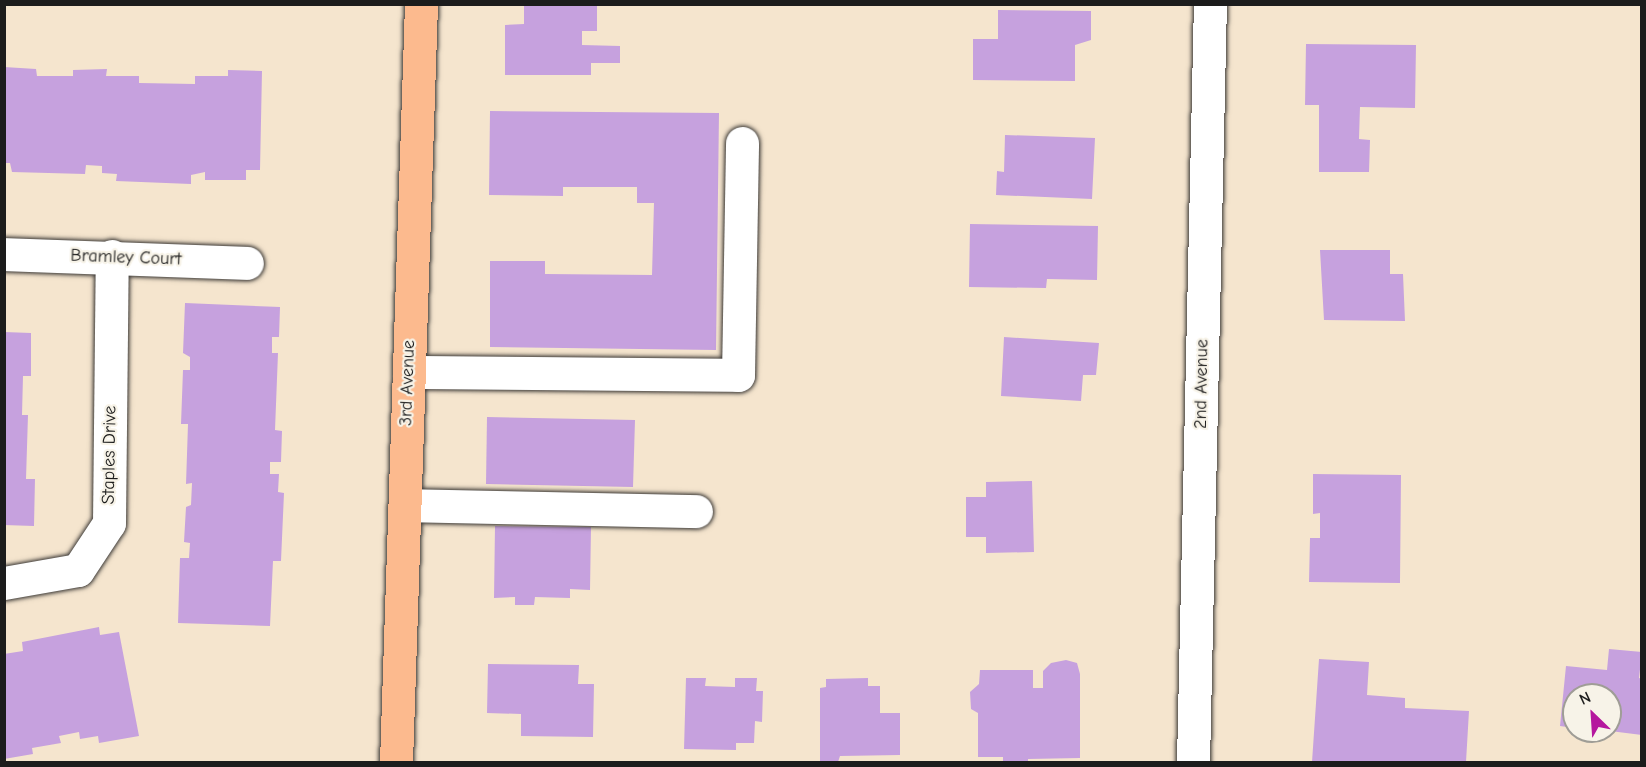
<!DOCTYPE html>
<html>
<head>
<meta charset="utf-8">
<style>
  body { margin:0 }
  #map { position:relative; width:1646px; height:767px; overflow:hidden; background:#f5e5ce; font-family:"Comic Neue",sans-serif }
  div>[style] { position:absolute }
  .building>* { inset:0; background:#c6a1de }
  .roads { filter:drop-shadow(0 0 2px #3d3a37) drop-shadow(0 0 2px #3d3a37) }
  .minor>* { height:33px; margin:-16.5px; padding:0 16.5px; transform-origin:16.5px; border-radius:16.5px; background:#fff }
  .major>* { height:33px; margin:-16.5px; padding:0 16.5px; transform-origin:16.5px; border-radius:16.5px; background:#fcba8e }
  span { translate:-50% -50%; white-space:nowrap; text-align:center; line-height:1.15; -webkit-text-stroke:4.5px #f7f3e8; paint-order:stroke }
  .street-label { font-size:18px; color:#1c1c1c }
  .frame { position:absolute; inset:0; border:6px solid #1c1c1c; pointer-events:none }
  .north { position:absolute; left:1562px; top:683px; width:60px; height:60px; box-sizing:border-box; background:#f7f3e8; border:2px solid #9f9d96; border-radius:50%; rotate:335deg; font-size:16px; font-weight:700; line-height:24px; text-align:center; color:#1c1c1c }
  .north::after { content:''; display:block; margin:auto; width:21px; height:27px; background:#b5179e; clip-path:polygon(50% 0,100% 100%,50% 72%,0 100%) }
</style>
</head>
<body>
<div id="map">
  <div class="building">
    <i style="clip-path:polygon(524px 4px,597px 4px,597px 31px,582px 31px,582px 45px,620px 46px,620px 63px,591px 63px,591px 75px,505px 75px,505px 25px,524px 24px)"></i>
    <i style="clip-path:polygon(998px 10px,1091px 11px,1091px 40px,1075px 45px,1075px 81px,973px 80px,973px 39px,998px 39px)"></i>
    <i style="clip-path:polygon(1306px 44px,1416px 45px,1415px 108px,1360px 107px,1359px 139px,1370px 140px,1369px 172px,1319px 172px,1319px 105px,1305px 105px)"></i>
    <i style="clip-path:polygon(4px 67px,36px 69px,37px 76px,73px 76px,73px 70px,107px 69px,106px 76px,139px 76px,139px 83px,195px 84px,195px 76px,228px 76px,228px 70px,262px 71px,260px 170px,246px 170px,246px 180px,205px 180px,205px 172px,191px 175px,191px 184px,116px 181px,117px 174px,102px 173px,102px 166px,86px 165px,85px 174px,12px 172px,10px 163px,4px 163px)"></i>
    <i style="clip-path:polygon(490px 111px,719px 113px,716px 350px,490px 347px,490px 261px,545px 261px,545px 274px,652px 275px,654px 203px,637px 203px,637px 187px,563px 187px,563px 196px,489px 195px)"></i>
    <i style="clip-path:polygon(1005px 135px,1095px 138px,1092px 199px,996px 195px,997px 171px,1004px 172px)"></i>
    <i style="clip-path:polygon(970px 224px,1098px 226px,1097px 280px,1047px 279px,1046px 288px,969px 287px)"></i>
    <i style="clip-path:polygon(1320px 250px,1390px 250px,1390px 274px,1403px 274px,1405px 321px,1324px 320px)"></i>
    <i style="clip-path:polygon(185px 303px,280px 307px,279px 337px,272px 337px,272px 353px,278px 353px,275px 430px,282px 431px,281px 462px,270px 462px,270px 474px,279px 474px,278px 492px,284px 493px,281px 561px,273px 561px,270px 626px,178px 623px,180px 558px,189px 558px,190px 543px,184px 542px,186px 507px,191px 505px,192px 483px,186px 484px,188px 424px,181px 424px,183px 370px,190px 370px,190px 357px,183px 353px)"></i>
    <i style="clip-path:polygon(4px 332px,31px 333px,31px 376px,23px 376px,22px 415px,28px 415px,26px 479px,35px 479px,34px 526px,4px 525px)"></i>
    <i style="clip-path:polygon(1004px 337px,1099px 343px,1096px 375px,1083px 375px,1081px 401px,1001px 396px)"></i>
    <i style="clip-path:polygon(487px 417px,635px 420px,633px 487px,486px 484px)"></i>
    <i style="clip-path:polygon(1313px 474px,1401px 475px,1400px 583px,1309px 582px,1310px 538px,1320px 538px,1320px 513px,1313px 514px)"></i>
    <i style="clip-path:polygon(1032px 481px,1034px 552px,986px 553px,986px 537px,966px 537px,966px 497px,986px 497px,986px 482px)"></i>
    <i style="clip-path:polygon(495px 526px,591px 527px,590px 590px,570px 589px,570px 598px,535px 597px,534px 605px,515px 605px,515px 597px,494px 598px)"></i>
    <i style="clip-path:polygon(99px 627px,100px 635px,119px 632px,139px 736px,99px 743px,98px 736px,80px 739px,79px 732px,59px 736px,61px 743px,32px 748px,33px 754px,4px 759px,4px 654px,23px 651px,22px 642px)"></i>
    <i style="clip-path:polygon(1609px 649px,1642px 652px,1639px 678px,1642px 679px,1642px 735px,1610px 731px,1610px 695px,1574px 695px,1574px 728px,1560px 726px,1566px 666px,1607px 670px)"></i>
    <i style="clip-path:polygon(1319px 659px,1369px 662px,1367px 695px,1405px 698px,1405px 708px,1469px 711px,1466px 762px,1312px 762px)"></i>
    <i style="clip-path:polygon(1066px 660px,1077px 663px,1080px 674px,1080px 758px,1028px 759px,1028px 762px,1003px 762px,1003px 757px,978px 757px,978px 713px,971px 709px,970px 692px,979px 684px,980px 670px,1033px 670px,1033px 688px,1043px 688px,1043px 671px,1051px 663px)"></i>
    <i style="clip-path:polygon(488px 664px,579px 665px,578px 684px,594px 684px,593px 737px,521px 736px,521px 714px,487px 713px)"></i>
    <i style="clip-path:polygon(686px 678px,706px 678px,705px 686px,735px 687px,735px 678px,757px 678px,756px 691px,763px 691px,762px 722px,755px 721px,754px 743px,736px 743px,736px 750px,684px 749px)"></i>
    <i style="clip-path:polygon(868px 678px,868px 686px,880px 686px,880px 713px,900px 713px,900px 755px,840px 756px,838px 762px,820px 762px,820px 688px,826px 687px,826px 679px)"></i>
  </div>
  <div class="roads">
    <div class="minor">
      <i style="left:4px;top:254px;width:243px;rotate:2.1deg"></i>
      <i style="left:409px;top:372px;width:329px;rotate:0.5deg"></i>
      <i style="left:738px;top:375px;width:232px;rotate:-89deg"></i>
      <i style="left:405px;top:505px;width:291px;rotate:1.2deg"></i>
      <i style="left:4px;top:583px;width:75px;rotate:-10deg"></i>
      <i style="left:78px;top:570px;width:56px;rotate:-56.6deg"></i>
      <i style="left:109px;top:523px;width:267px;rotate:-89.4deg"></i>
      <i style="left:1193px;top:762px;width:758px;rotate:-88.72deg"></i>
    </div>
    <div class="major">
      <i style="left:396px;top:762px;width:758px;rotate:-88.11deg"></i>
    </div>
  </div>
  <div class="street-label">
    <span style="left:126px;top:258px;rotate:2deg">Bramley Court</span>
    <span style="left:408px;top:383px;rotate:-88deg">3rd Avenue</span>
    <span style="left:1202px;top:384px;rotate:-89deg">2nd Avenue</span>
    <span style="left:110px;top:455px;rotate:-89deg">Staples Drive</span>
  </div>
  <div class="frame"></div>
  <div class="north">N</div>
</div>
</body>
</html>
